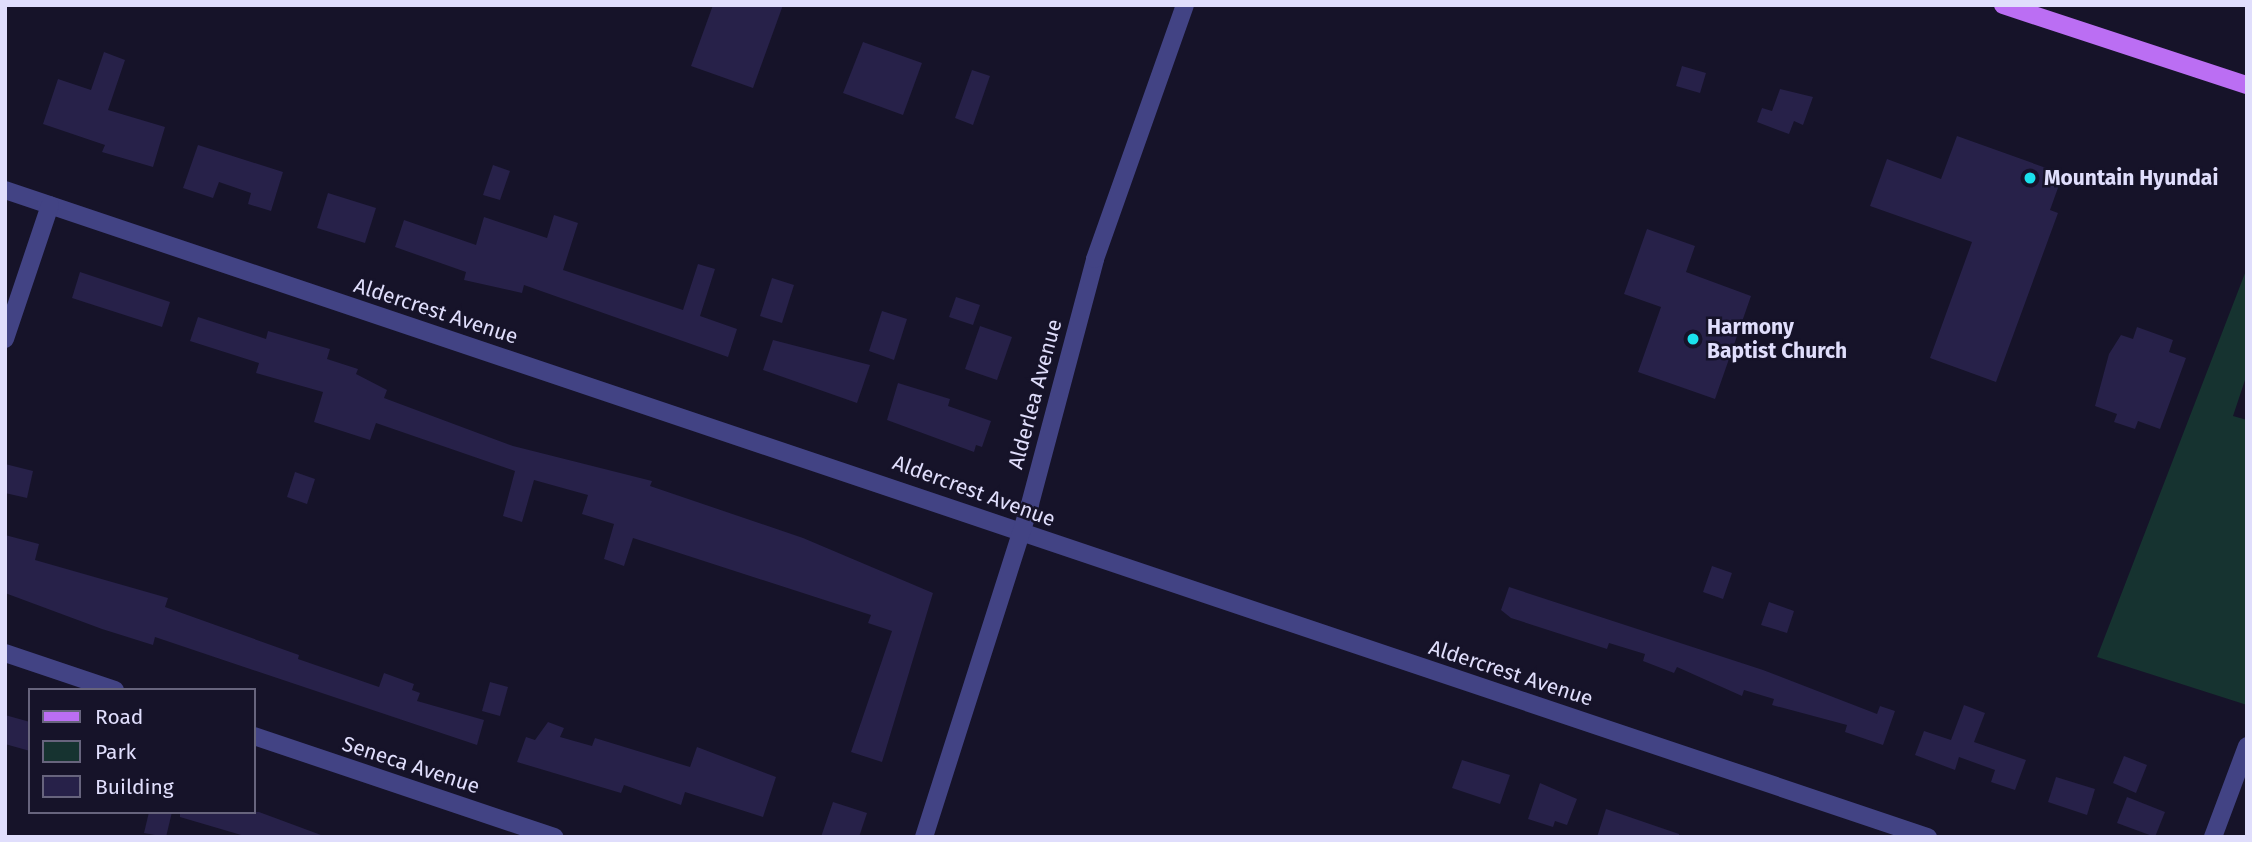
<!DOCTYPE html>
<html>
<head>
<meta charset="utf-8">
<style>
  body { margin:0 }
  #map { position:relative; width:2252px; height:842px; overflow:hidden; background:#161329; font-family:"Fira Sans",sans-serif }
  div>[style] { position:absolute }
  .green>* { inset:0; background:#163330 }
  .building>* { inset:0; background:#272149 }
  .street>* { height:18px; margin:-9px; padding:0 9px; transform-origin:9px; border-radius:9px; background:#424384 }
  .primary>* { height:18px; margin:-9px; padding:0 9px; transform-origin:9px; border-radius:9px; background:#bb6ef3 }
  .dots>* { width:19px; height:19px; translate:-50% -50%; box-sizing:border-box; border:4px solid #161329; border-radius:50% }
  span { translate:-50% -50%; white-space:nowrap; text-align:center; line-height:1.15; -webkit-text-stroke:5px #161329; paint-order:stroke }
  .poi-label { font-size:21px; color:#e0defc; font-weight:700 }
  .left { translate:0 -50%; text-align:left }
  .street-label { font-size:21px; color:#e0defc }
  .frame { position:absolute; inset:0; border:7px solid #e0defc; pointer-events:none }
  .legend { position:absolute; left:28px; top:688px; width:228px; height:126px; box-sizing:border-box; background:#161329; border:2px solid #67647d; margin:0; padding:9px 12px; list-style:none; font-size:21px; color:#e0defc }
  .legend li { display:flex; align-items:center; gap:14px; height:35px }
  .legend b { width:35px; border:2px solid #67647d }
</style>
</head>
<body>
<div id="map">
  <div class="green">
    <i style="clip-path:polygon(2247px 268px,2247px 374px,2233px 416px,2247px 420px,2247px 705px,2097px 657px)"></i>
  </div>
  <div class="building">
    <i style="clip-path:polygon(713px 5px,783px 5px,753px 88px,691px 66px)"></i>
    <i style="clip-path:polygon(863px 42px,922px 63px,903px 115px,843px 93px)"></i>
    <i style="clip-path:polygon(104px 52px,125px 60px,108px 110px,165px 127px,153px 167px,102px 152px,105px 145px,43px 124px,58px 79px,91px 90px)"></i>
    <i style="clip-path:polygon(1682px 66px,1706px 73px,1700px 93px,1676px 86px)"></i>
    <i style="clip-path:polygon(972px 70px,990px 76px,973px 125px,955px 118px)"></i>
    <i style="clip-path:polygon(1780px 89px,1813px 97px,1803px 125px,1794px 121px,1789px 134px,1757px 122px,1762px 108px,1772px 111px)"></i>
    <i style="clip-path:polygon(1957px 136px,2063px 174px,2050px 210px,2058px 213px,1996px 382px,1930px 358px,1972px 242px,1870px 206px,1887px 159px,1941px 179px)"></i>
    <i style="clip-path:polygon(198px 145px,283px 172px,271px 211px,248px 204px,251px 193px,219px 182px,213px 198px,183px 188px)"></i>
    <i style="clip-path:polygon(493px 165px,510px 171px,500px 200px,483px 195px)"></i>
    <i style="clip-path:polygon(328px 193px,376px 208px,365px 243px,317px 228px)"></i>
    <i style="clip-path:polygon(554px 215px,578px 223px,563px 270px,683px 310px,698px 264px,715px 269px,700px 316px,737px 329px,728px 357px,524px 285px,522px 293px,464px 280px,466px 272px,395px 247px,404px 220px,476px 245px,484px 217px,547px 238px)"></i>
    <i style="clip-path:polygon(1647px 229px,1695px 246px,1686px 272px,1751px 296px,1715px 399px,1638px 372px,1661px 307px,1624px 294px)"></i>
    <i style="clip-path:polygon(80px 272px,170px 302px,162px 327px,72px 298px)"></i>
    <i style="clip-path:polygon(772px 278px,794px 285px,782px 323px,760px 316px)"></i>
    <i style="clip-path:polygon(956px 297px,980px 305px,973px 325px,949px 317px)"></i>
    <i style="clip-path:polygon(882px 311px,907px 319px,894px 360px,869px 351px)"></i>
    <i style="clip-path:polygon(198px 317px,266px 339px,268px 331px,330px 349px,327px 359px,358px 369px,356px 374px,387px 390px,384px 398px,513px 446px,652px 481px,650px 486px,803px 538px,933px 593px,882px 762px,851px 752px,892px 631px,868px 623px,871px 615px,633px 538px,624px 566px,604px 559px,614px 524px,582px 514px,588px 495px,534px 480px,522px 522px,503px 516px,515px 471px,376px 423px,370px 440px,314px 422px,323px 392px,256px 373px,259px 363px,190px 341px)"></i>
    <i style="clip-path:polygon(980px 326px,1012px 337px,997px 380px,965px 369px)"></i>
    <i style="clip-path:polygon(2137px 327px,2173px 340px,2169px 352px,2186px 358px,2160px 429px,2138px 421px,2135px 429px,2114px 422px,2117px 414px,2095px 406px,2109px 354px,2121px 335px,2133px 339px)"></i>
    <i style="clip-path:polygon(773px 340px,870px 365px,857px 403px,763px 370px)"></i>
    <i style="clip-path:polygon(898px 383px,950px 399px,948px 406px,991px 421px,982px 447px,976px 445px,974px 452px,887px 420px)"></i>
    <i style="clip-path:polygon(5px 464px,33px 471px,27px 498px,5px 493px)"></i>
    <i style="clip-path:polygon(295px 472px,315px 479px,307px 504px,287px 497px)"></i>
    <i style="clip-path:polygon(5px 535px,39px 544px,35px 560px,168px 598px,165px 607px,299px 655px,298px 659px,379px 687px,384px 673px,414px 684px,412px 690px,420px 693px,417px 701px,484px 720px,477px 745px,155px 637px,153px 645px,102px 629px,5px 593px)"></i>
    <i style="clip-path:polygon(1712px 566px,1732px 573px,1723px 599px,1703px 592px)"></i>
    <i style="clip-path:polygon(1509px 587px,1763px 670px,1877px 714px,1880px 706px,1895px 711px,1883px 745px,1845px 732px,1847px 725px,1772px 705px,1774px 699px,1744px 690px,1742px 696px,1677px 667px,1674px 673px,1643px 661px,1645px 654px,1609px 643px,1607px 649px,1511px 618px,1501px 610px)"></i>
    <i style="clip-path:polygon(1769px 602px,1794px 611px,1787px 633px,1761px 625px)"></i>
    <i style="clip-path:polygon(490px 682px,508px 687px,500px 716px,482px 711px)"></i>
    <i style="clip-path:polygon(1964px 705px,1985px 713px,1974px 742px,2026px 760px,2015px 790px,1991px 782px,1995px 770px,1959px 757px,1955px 770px,1915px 755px,1924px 731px,1951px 740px)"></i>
    <i style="clip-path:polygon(5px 715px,30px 722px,30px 751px,5px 744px)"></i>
    <i style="clip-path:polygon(548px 722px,564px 728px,560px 737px,592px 746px,595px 738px,690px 767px,697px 747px,776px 777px,763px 817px,685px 792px,681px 805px,624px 785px,621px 793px,517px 762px,526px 737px,535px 740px)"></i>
    <i style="clip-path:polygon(2124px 756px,2147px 765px,2136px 793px,2113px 783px)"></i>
    <i style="clip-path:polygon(1462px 760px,1510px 775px,1500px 804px,1452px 788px)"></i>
    <i style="clip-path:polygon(2056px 777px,2095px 789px,2087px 815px,2048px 802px)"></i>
    <i style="clip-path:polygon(1540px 783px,1577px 799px,1567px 825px,1555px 821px,1553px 827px,1528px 819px)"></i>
    <i style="clip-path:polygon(2127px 797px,2165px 812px,2155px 837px,2117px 823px)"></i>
    <i style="clip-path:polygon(833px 802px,867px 813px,859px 837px,821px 837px)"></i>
    <i style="clip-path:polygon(1606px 809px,1679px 834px,1679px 837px,1597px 837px)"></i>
    <i style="clip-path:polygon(149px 812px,172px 812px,166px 837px,144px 833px)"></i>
    <i style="clip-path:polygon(180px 812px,259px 812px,321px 835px,248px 837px,180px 817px)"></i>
  </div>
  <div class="street">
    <i style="left:5px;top:190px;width:2029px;rotate:18.6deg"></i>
    <i style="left:5px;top:339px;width:141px;rotate:-71.4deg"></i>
    <i style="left:5px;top:653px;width:116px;rotate:18.6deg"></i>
    <i style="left:254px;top:736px;width:317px;rotate:18.6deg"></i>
    <i style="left:924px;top:837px;width:349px;rotate:-72.3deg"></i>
    <i style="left:1030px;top:504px;width:253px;rotate:-75.1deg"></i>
    <i style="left:1095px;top:259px;width:269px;rotate:-70.5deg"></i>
    <i style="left:2213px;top:837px;width:97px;rotate:-69.5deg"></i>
  </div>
  <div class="primary">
    <i style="left:2003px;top:5px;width:257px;rotate:18.2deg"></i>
  </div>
  <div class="dots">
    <i style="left:2030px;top:178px;background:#1ae2ed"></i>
    <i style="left:1693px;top:339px;background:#1ae2ed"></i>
  </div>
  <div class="poi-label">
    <span class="left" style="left:2044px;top:178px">Mountain Hyundai</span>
    <span class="left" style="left:1707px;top:339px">Harmony<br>Baptist Church</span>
  </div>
  <div class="street-label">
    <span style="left:436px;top:311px;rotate:18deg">Aldercrest Avenue</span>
    <span style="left:1035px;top:394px;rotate:-75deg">Alderlea Avenue</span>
    <span style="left:974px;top:491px;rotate:20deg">Aldercrest Avenue</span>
    <span style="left:1511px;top:673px;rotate:18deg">Aldercrest Avenue</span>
    <span style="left:411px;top:765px;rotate:18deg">Seneca Avenue</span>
  </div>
  <div class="frame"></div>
  <ul class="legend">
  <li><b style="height:9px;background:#bb6ef3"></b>Road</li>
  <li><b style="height:19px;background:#163330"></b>Park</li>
  <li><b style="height:19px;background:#272149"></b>Building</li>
  </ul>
</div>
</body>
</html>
